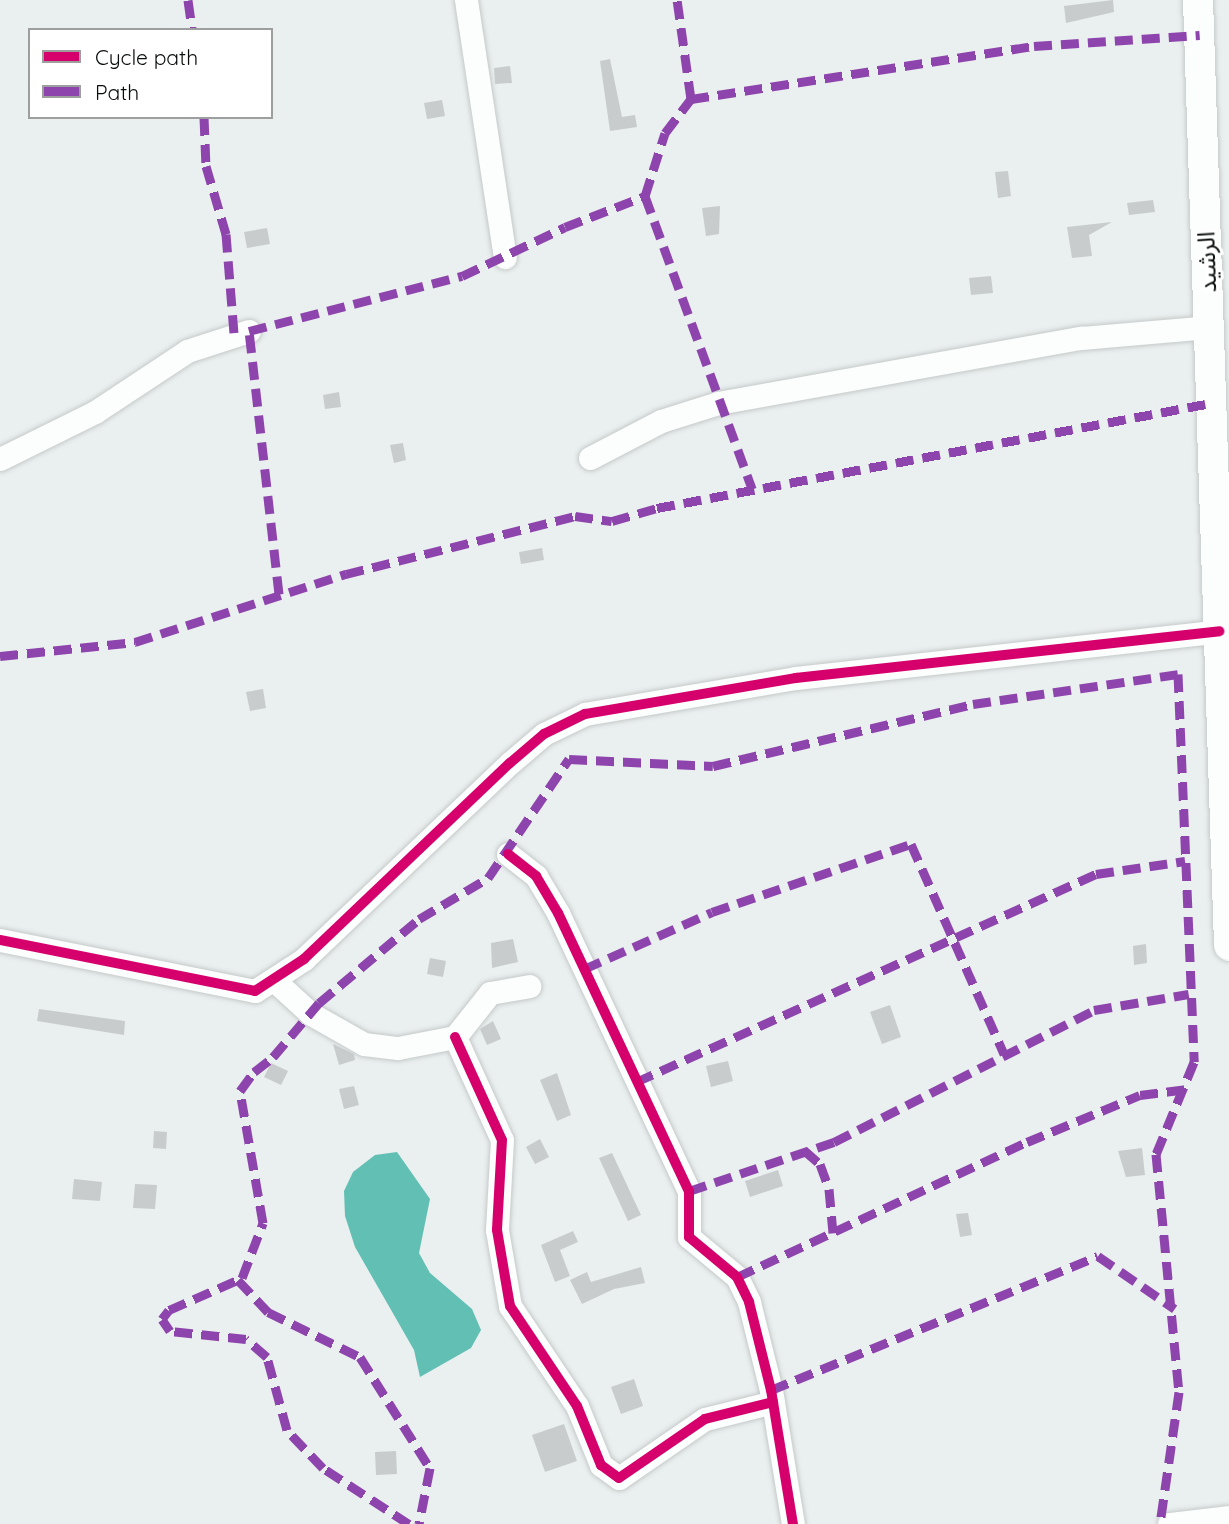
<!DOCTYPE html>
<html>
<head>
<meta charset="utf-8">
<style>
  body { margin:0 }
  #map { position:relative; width:1229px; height:1524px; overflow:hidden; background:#eaefef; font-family:Quicksand,"Noto Sans Arabic",sans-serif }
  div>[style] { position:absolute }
  .water>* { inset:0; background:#62bfb4 }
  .building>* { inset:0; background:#c8cccc }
  .roads { filter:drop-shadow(0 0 2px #c5cac9) drop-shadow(0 0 2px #c5cac9) }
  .minor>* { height:23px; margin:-11.5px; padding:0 11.5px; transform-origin:11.5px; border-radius:11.5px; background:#fcfdfd }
  .major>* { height:30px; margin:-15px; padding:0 15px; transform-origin:15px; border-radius:15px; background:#fcfdfd }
  .quiet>* { height:9px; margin-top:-4.5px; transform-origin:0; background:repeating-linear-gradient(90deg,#8e44ad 0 18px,transparent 0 27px) }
  .cycleway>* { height:10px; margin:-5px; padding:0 5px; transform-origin:5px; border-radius:5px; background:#d6006c }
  span { translate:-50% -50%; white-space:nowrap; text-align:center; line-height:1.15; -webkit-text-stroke:6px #fff; paint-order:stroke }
  .street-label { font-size:24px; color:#0a0d0d }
  .legend { position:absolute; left:28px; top:28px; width:245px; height:91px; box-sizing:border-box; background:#fff; border:2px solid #9d9e9e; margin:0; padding:9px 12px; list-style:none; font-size:21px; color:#0a0d0d }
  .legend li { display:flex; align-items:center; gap:14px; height:35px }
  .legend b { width:35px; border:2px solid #9d9e9e }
</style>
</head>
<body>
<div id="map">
  <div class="water">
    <i style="clip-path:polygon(397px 1152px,430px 1199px,419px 1253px,430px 1273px,472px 1309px,481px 1330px,471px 1348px,420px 1377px,414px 1350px,355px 1247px,345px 1216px,344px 1191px,353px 1172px,375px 1155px)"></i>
  </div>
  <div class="building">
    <i style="clip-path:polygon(1113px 0,1114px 12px,1066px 23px,1064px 6px)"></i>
    <i style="clip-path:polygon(610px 59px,622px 117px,635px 115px,637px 127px,610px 131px,600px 61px)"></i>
    <i style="clip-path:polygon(510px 66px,512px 83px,495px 84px,494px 68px)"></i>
    <i style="clip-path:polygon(442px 100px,445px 116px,427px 119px,424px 103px)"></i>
    <i style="clip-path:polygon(1008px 171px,1011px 196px,998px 198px,995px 172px)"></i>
    <i style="clip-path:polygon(1153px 200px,1155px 212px,1129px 215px,1127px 203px)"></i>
    <i style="clip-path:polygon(720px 206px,719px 234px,706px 236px,702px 208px)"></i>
    <i style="clip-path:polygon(1112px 222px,1089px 235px,1092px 256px,1072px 258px,1067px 227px)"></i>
    <i style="clip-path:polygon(267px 228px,270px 244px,247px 248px,244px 232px)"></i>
    <i style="clip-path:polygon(991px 276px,993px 293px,971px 295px,969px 278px)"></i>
    <i style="clip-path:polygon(339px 392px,341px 407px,325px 409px,323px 395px)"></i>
    <i style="clip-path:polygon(403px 443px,406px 460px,394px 463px,390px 445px)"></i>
    <i style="clip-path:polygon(542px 548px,544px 560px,521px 564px,519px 552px)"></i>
    <i style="clip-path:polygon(263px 689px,266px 708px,250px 711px,246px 692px)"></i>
    <i style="clip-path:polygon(513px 939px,518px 962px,492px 968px,491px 943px)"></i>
    <i style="clip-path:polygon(1146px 944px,1147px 963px,1134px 965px,1133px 946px)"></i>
    <i style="clip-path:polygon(430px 958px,446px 961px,443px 977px,427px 974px)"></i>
    <i style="clip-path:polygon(890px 1005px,901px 1037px,882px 1044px,870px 1012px)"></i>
    <i style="clip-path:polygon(39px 1009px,125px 1021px,124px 1035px,37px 1021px)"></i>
    <i style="clip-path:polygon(493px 1021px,501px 1039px,487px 1045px,480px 1029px)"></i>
    <i style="clip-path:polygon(333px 1044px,354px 1054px,355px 1060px,339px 1065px)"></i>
    <i style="clip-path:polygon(728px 1061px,733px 1081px,711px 1087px,706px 1066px)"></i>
    <i style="clip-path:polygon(271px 1063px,288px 1071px,281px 1085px,264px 1077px)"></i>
    <i style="clip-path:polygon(557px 1073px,571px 1115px,557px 1121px,540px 1080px)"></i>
    <i style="clip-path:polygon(354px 1086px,359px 1105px,344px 1109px,339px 1089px)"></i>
    <i style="clip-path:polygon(154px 1131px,167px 1132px,166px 1149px,153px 1148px)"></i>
    <i style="clip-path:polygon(540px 1139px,549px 1157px,535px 1164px,526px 1147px)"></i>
    <i style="clip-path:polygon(1142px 1148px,1145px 1175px,1126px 1177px,1118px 1151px)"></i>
    <i style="clip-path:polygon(612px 1153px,641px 1215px,628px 1221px,599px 1158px)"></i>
    <i style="clip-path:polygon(778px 1170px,783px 1186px,750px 1197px,745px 1181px)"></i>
    <i style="clip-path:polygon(74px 1179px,102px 1182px,100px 1201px,72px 1199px)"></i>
    <i style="clip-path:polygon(135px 1184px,157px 1185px,155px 1209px,133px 1208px)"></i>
    <i style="clip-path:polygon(968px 1213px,972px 1235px,960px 1237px,956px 1214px)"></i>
    <i style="clip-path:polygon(573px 1231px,578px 1242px,560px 1250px,570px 1276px,555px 1282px,541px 1245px)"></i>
    <i style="clip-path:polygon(641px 1267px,645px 1283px,614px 1289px,582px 1304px,570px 1280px,587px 1272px,591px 1282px)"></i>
    <i style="clip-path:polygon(634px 1379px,643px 1406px,621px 1414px,611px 1387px)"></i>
    <i style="clip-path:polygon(564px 1424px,577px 1461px,545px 1472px,532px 1435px)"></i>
    <i style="clip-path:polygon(396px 1451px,397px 1474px,376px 1475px,375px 1452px)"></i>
  </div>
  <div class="roads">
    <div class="minor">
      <i style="left:466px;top:0;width:260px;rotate:81.4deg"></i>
      <i style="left:590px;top:458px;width:80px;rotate:-27.5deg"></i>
      <i style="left:661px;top:421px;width:60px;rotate:-17.5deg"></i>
      <i style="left:718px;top:403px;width:369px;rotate:-10.2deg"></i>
      <i style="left:1081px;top:338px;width:128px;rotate:-4.9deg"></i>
      <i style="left:0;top:459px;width:106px;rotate:-26.3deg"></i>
      <i style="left:95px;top:412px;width:110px;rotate:-33.5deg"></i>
      <i style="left:187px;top:351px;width:65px;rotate:-17.9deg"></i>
      <i style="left:508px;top:854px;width:36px;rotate:38deg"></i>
      <i style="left:536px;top:876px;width:43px;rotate:59.3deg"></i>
      <i style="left:558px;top:913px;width:307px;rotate:64.8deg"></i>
      <i style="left:689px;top:1191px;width:46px;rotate:90deg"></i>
      <i style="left:689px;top:1237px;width:62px;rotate:39.8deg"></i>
      <i style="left:737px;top:1277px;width:28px;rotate:64deg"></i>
      <i style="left:749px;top:1302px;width:91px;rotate:76deg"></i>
      <i style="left:771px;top:1390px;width:136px;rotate:80.7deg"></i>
      <i style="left:0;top:940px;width:260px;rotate:11.3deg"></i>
      <i style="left:255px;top:991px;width:59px;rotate:-33.1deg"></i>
      <i style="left:304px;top:959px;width:284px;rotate:-43.6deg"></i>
      <i style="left:510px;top:763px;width:45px;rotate:-40.5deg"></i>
      <i style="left:544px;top:734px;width:46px;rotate:-26deg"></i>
      <i style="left:585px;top:714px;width:214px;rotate:-9.7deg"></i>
      <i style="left:796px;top:678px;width:426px;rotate:-6.3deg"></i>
      <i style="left:276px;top:982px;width:47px;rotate:42.4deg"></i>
      <i style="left:311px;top:1014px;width:61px;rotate:29.5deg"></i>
      <i style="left:364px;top:1044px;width:34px;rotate:7deg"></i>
      <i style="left:398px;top:1048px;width:58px;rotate:-10.9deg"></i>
      <i style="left:455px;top:1037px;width:56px;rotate:-51.5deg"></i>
      <i style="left:490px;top:993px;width:40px;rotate:-10deg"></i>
      <i style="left:455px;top:1037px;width:113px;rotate:65.5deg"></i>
      <i style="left:502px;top:1140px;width:90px;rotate:93.2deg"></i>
      <i style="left:497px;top:1230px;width:77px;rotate:80.3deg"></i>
      <i style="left:510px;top:1306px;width:120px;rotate:56.2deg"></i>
      <i style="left:577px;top:1406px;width:64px;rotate:67.9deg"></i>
      <i style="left:601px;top:1465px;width:22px;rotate:36deg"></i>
      <i style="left:619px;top:1478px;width:104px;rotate:-34.5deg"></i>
      <i style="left:705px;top:1419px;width:70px;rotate:-14deg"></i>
      <i style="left:1169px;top:1524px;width:60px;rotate:-6.7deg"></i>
    </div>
    <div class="major">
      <i style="left:1198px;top:0;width:946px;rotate:88.12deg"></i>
    </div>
  </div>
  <div class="quiet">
    <i style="left:188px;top:0;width:30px;rotate:82deg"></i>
    <i style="left:691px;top:99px;width:347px;rotate:-8.8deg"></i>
    <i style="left:1034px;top:46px;width:166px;rotate:-3.8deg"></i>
    <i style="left:204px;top:117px;width:49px;rotate:87.7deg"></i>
    <i style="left:206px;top:166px;width:71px;rotate:73.6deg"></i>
    <i style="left:226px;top:234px;width:99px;rotate:85.4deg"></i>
    <i style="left:645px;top:196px;width:312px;rotate:69.9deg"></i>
    <i style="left:279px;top:594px;width:265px;rotate:-96.5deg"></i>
    <i style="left:249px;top:331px;width:220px;rotate:-14.5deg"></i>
    <i style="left:462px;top:276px;width:114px;rotate:-25.4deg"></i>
    <i style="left:565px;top:227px;width:86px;rotate:-21.2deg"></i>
    <i style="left:645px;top:196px;width:66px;rotate:-72.4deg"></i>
    <i style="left:665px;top:133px;width:43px;rotate:-52.6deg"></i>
    <i style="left:691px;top:99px;width:100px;rotate:-98deg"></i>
    <i style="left:0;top:656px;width:136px;rotate:-5.9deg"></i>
    <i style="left:135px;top:642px;width:222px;rotate:-17.9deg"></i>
    <i style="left:346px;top:574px;width:236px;rotate:-14.2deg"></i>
    <i style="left:575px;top:516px;width:37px;rotate:8deg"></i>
    <i style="left:612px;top:521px;width:47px;rotate:-16.1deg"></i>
    <i style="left:657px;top:508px;width:564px;rotate:-10.73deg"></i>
    <i style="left:584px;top:969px;width:140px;rotate:-24deg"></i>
    <i style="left:712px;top:912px;width:210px;rotate:-18.9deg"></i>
    <i style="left:911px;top:844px;width:230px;rotate:66.1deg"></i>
    <i style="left:636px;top:1082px;width:505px;rotate:-24.33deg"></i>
    <i style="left:1096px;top:874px;width:90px;rotate:-8.3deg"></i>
    <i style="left:804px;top:1150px;width:21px;rotate:41deg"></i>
    <i style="left:820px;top:1164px;width:27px;rotate:70deg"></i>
    <i style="left:829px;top:1189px;width:44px;rotate:84.8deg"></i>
    <i style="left:689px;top:1191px;width:153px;rotate:-18.7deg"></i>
    <i style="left:834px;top:1142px;width:292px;rotate:-26.9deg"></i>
    <i style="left:1094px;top:1010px;width:96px;rotate:-9.6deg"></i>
    <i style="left:737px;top:1277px;width:320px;rotate:-25deg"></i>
    <i style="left:1027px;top:1142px;width:122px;rotate:-22.6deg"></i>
    <i style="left:1140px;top:1095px;width:48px;rotate:-7.1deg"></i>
    <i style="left:238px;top:1280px;width:44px;rotate:46.8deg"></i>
    <i style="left:268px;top:1312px;width:102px;rotate:26.1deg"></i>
    <i style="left:360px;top:1357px;width:131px;rotate:57.8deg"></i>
    <i style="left:430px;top:1468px;width:57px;rotate:101.1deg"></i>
    <i style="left:771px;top:1390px;width:353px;rotate:-22.3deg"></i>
    <i style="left:1098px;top:1256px;width:93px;rotate:34.5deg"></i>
    <i style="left:409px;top:1524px;width:103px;rotate:-146.9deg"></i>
    <i style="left:323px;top:1468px;width:52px;rotate:-133.5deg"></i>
    <i style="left:287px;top:1430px;width:76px;rotate:-105.3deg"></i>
    <i style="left:267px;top:1357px;width:28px;rotate:-139deg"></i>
    <i style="left:246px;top:1339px;width:76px;rotate:-174deg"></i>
    <i style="left:170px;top:1331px;width:14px;rotate:-124deg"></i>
    <i style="left:162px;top:1319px;width:11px;rotate:-52deg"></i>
    <i style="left:169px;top:1310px;width:80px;rotate:-23.7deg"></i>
    <i style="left:242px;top:1278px;width:59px;rotate:-69.1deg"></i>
    <i style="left:263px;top:1223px;width:134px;rotate:-99.9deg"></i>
    <i style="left:240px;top:1091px;width:24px;rotate:-54deg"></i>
    <i style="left:254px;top:1072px;width:24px;rotate:-38deg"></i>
    <i style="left:273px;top:1057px;width:71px;rotate:-49.6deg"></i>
    <i style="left:319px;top:1003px;width:131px;rotate:-40deg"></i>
    <i style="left:419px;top:919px;width:80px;rotate:-30.7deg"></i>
    <i style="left:488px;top:878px;width:144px;rotate:-55.8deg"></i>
    <i style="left:569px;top:759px;width:144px;rotate:2.8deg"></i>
    <i style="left:713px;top:766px;width:267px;rotate:-13.4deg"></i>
    <i style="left:973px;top:704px;width:207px;rotate:-8.3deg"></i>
    <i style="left:1178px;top:674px;width:388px;rotate:87.6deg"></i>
    <i style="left:1194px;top:1062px;width:100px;rotate:112.4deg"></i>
    <i style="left:1156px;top:1154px;width:239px;rotate:84.5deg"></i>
    <i style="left:1179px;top:1392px;width:133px;rotate:98.2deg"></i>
  </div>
  <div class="cycleway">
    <i style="left:508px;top:854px;width:36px;rotate:38deg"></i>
    <i style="left:536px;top:876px;width:43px;rotate:59.3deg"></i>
    <i style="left:558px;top:913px;width:307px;rotate:64.8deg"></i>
    <i style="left:689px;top:1191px;width:46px;rotate:90deg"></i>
    <i style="left:689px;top:1237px;width:62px;rotate:39.8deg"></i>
    <i style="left:737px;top:1277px;width:28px;rotate:64deg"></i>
    <i style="left:749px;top:1302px;width:91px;rotate:76deg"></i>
    <i style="left:771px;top:1390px;width:136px;rotate:80.7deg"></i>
    <i style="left:0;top:940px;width:260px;rotate:11.3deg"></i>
    <i style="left:255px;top:991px;width:59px;rotate:-33.1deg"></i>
    <i style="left:304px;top:959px;width:284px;rotate:-43.6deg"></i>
    <i style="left:510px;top:763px;width:45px;rotate:-40.5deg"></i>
    <i style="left:544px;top:734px;width:46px;rotate:-26deg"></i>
    <i style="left:585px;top:714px;width:214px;rotate:-9.7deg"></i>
    <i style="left:796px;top:678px;width:426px;rotate:-6.3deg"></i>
    <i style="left:455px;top:1037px;width:113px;rotate:65.5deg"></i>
    <i style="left:502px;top:1140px;width:90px;rotate:93.2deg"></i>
    <i style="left:497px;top:1230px;width:77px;rotate:80.3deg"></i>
    <i style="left:510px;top:1306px;width:120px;rotate:56.2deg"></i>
    <i style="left:577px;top:1406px;width:64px;rotate:67.9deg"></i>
    <i style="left:601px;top:1465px;width:22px;rotate:36deg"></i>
    <i style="left:619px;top:1478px;width:104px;rotate:-34.5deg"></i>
    <i style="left:705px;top:1419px;width:70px;rotate:-14deg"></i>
  </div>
  <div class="street-label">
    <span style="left:1207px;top:262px;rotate:-92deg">الرشيد</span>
  </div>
  <ul class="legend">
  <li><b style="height:9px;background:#d6006c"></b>Cycle path</li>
  <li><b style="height:9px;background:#8e44ad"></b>Path</li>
  </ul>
</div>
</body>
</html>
